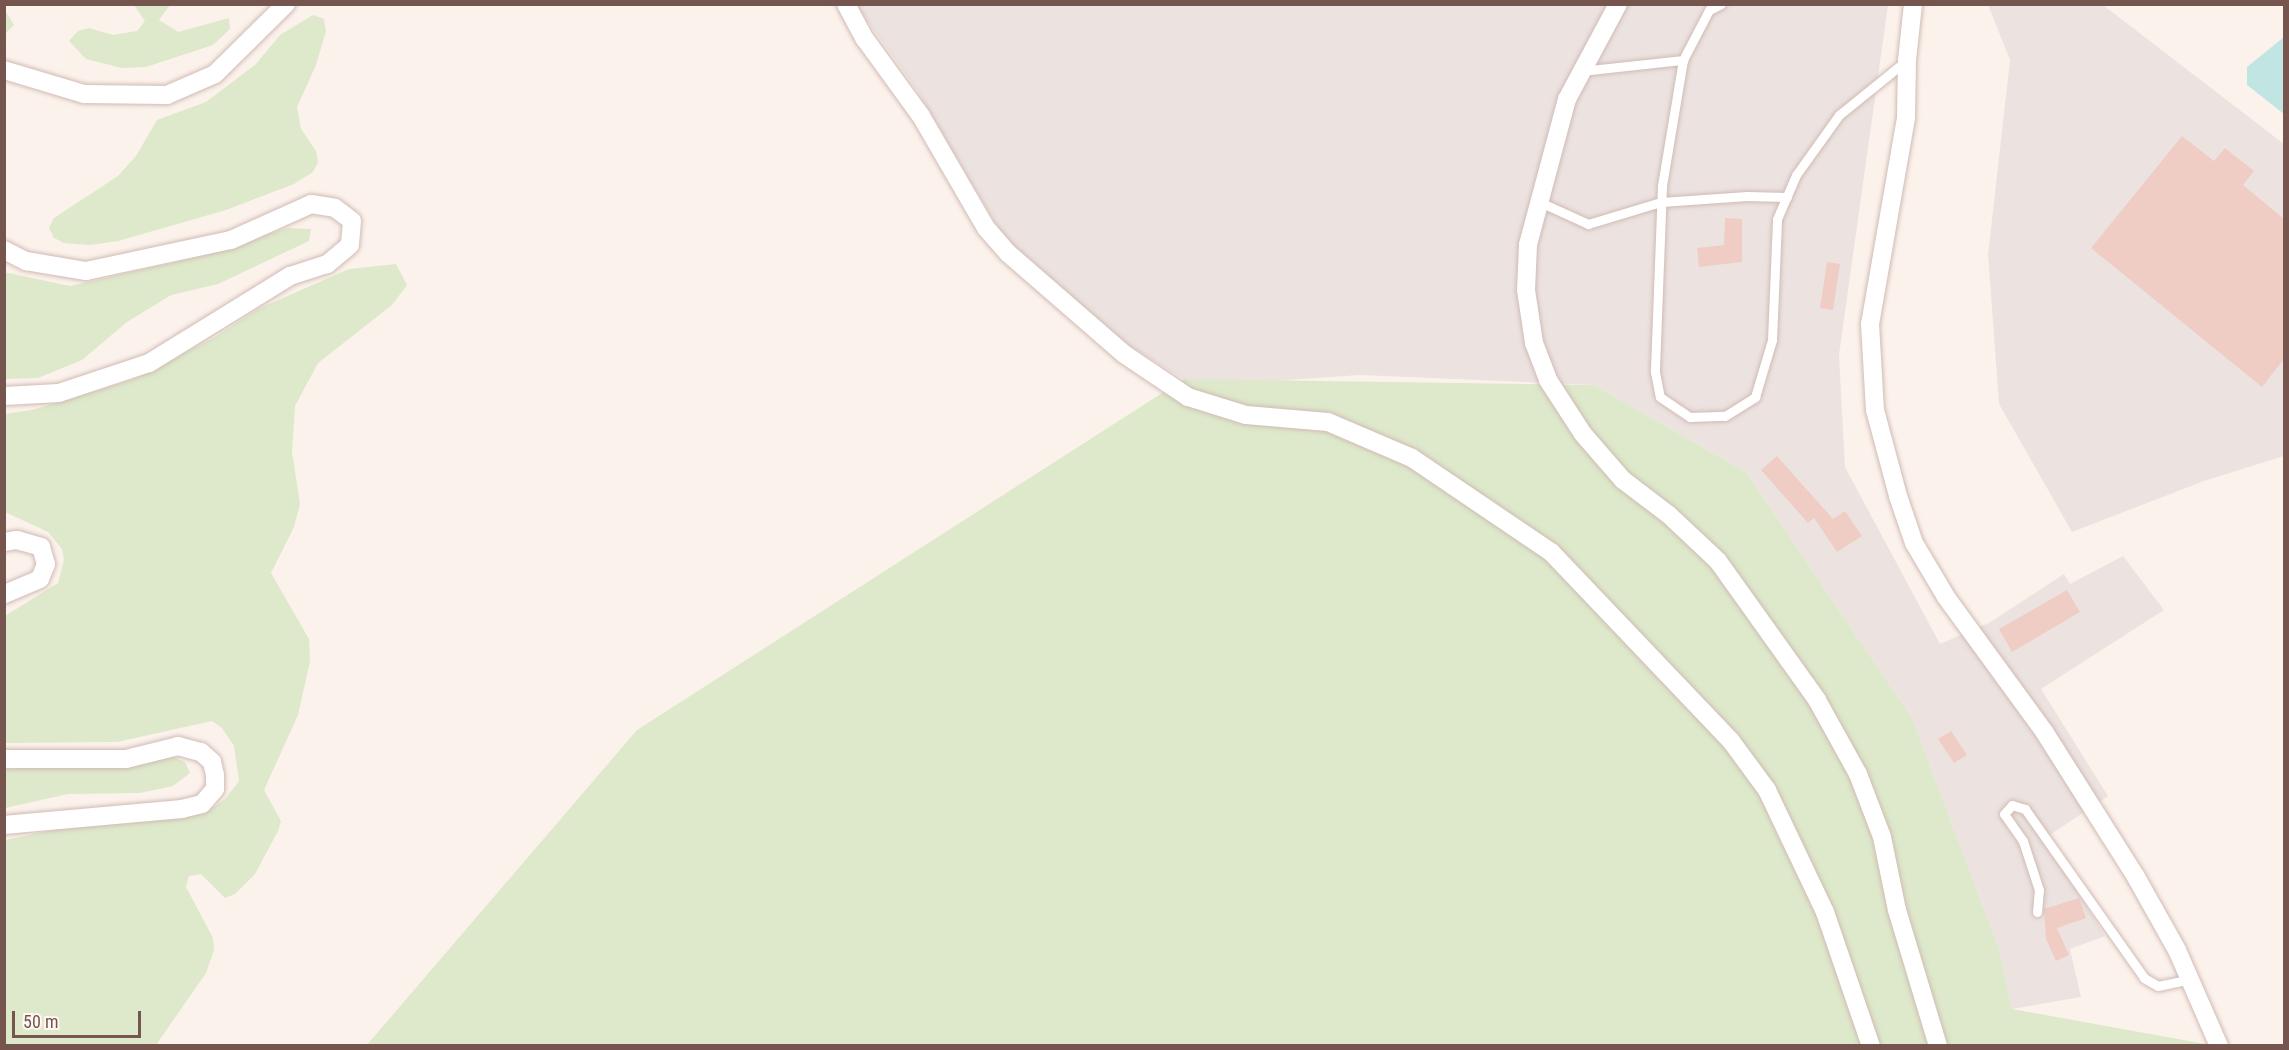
<!DOCTYPE html>
<html>
<head>
<meta charset="utf-8">
<style>
  body { margin:0 }
  #map { position:relative; width:2289px; height:1050px; overflow:hidden; background:#fcf2ec; font-family:"Roboto Condensed",sans-serif }
  div>[style] { position:absolute }
  .industrial>* { inset:0; background:#ece3e1 }
  .green>* { inset:0; background:#dde9ca }
  .water>* { inset:0; background:#c1e5e2 }
  .building>* { inset:0; background:#efcdc5 }
  .roads { filter:drop-shadow(0 0 2px #d0bbb4) drop-shadow(0 0 2px #d0bbb4) }
  .service>* { height:9px; margin:-4.5px; padding:0 4.5px; transform-origin:4.5px; border-radius:4.5px; background:#fff }
  .minor>* { height:18px; margin:-9px; padding:0 9px; transform-origin:9px; border-radius:9px; background:#fff }
  span { translate:-50% -50%; white-space:nowrap; text-align:center; line-height:1.15; -webkit-text-stroke:5px #fef7f2; paint-order:stroke }
  .frame { position:absolute; inset:0; border:6px solid #76554f; pointer-events:none }
  .scale { position:absolute; left:12px; top:1011px; width:129px; height:27px; box-sizing:border-box; border:3px solid #76554f; border-top:0; padding-left:8px; font-size:18px; line-height:21px; white-space:nowrap; color:#76554f; -webkit-text-stroke:4px #fef7f2; paint-order:stroke }
</style>
</head>
<body>
<div id="map">
  <div class="industrial">
    <i style="clip-path:polygon(856px 5px,1888px 5px,1839px 355px,1845px 467px,1940px 644px,1989px 623px,2064px 574px,2070px 584px,2123px 556px,2164px 610px,2041px 689px,2108px 796px,2044px 839px,2105px 936px,2070px 949px,2081px 997px,2012px 1009px,2000px 952px,1912px 718px,1746px 472px,1594px 385px,1360px 375px,1231px 384px,1184px 379px,1102px 329px,1003px 236px,917px 90px)"></i>
    <i style="clip-path:polygon(1988px 5px,2103px 5px,2284px 144px,2284px 456px,2204px 481px,2072px 532px,1999px 404px,1988px 255px,2010px 60px)"></i>
  </div>
  <div class="green">
    <i style="clip-path:polygon(134px 5px,170px 5px,159px 20px,178px 32px,229px 18px,230px 29px,213px 45px,146px 67px,122px 68px,86px 59px,69px 41px,78px 31px,89px 28px,113px 35px,137px 31px,145px 21px)"></i>
    <i style="clip-path:polygon(5px 10px,14px 25px,5px 34px)"></i>
    <i style="clip-path:polygon(313px 15px,324px 19px,326px 31px,316px 65px,297px 107px,301px 129px,316px 151px,318px 162px,313px 172px,294px 184px,226px 210px,118px 241px,90px 245px,64px 243px,54px 238px,49px 228px,54px 218px,118px 176px,136px 156px,157px 120px,206px 102px,256px 64px,280px 35px)"></i>
    <i style="clip-path:polygon(288px 228px,311px 229px,309px 241px,218px 284px,171px 295px,127px 322px,82px 360px,38px 378px,5px 379px,4px 272px,70px 286px,193px 258px)"></i>
    <i style="clip-path:polygon(396px 264px,407px 285px,392px 305px,318px 363px,295px 406px,292px 452px,300px 504px,294px 527px,271px 573px,309px 639px,310px 661px,298px 715px,264px 790px,281px 821px,278px 831px,255px 874px,235px 894px,225px 898px,201px 874px,189px 876px,186px 887px,213px 938px,214px 950px,206px 973px,156px 1045px,5px 1045px,5px 840px,113px 818px,180px 817px,205px 813px,225px 799px,239px 781px,234px 746px,222px 728px,212px 721px,117px 742px,5px 743px,5px 616px,58px 583px,64px 560px,62px 549px,48px 532px,5px 512px,4px 414px,32px 410px,132px 380px,215px 337px,258px 309px,349px 269px)"></i>
    <i style="clip-path:polygon(1184px 379px,1594px 385px,1746px 472px,1912px 718px,2000px 952px,2012px 1009px,2211px 1045px,366px 1046px,637px 730px)"></i>
    <i style="clip-path:polygon(174px 757px,185px 762px,190px 773px,173px 786px,140px 793px,68px 794px,5px 808px,4px 769px)"></i>
  </div>
  <div class="water">
    <i style="clip-path:polygon(2284px 37px,2284px 114px,2247px 85px,2247px 67px)"></i>
  </div>
  <div class="building">
    <i style="clip-path:polygon(2182px 136px,2214px 161px,2225px 148px,2254px 171px,2243px 185px,2284px 219px,2284px 359px,2262px 387px,2091px 248px)"></i>
    <i style="clip-path:polygon(1725px 218px,1742px 219px,1742px 262px,1699px 267px,1697px 248px,1724px 245px)"></i>
    <i style="clip-path:polygon(1827px 262px,1840px 264px,1833px 310px,1820px 308px)"></i>
    <i style="clip-path:polygon(1777px 456px,1833px 519px,1845px 511px,1862px 536px,1837px 552px,1814px 518px,1808px 523px,1761px 470px)"></i>
    <i style="clip-path:polygon(2067px 590px,2080px 612px,2012px 652px,1999px 629px)"></i>
    <i style="clip-path:polygon(1951px 731px,1967px 755px,1954px 763px,1938px 739px)"></i>
    <i style="clip-path:polygon(2079px 898px,2086px 918px,2057px 928px,2069px 955px,2056px 961px,2046px 939px,2044px 909px)"></i>
  </div>
  <div class="roads">
    <div class="service">
      <i style="left:1721px;top:4px;width:13px;rotate:153deg"></i>
      <i style="left:1709px;top:10px;width:56px;rotate:117.5deg"></i>
      <i style="left:1683px;top:60px;width:128px;rotate:99.5deg"></i>
      <i style="left:1662px;top:186px;width:186px;rotate:92.2deg"></i>
      <i style="left:1655px;top:372px;width:25px;rotate:79deg"></i>
      <i style="left:1660px;top:397px;width:36px;rotate:34deg"></i>
      <i style="left:1690px;top:417px;width:35px;rotate:-2deg"></i>
      <i style="left:1725px;top:416px;width:36px;rotate:-32deg"></i>
      <i style="left:1755px;top:397px;width:59px;rotate:-73.4deg"></i>
      <i style="left:1772px;top:340px;width:121px;rotate:-87.6deg"></i>
      <i style="left:1777px;top:219px;width:48px;rotate:-66.6deg"></i>
      <i style="left:1796px;top:175px;width:74px;rotate:-54.4deg"></i>
      <i style="left:1839px;top:115px;width:87px;rotate:-39deg"></i>
      <i style="left:1581px;top:71px;width:103px;rotate:-6.2deg"></i>
      <i style="left:1542px;top:203px;width:51px;rotate:24.5deg"></i>
      <i style="left:1588px;top:224px;width:76px;rotate:-16.8deg"></i>
      <i style="left:1661px;top:202px;width:86px;rotate:-4deg"></i>
      <i style="left:1747px;top:196px;width:40px;rotate:1.4deg"></i>
      <i style="left:2037px;top:912px;width:22px;rotate:-85deg"></i>
      <i style="left:2039px;top:890px;width:52px;rotate:-108.1deg"></i>
      <i style="left:2023px;top:841px;width:33px;rotate:-125deg"></i>
      <i style="left:2004px;top:814px;width:12px;rotate:-48deg"></i>
      <i style="left:2012px;top:805px;width:14px;rotate:17deg"></i>
      <i style="left:2025px;top:809px;width:207px;rotate:54.8deg"></i>
      <i style="left:2144px;top:978px;width:16px;rotate:30deg"></i>
      <i style="left:2158px;top:986px;width:34px;rotate:-12deg"></i>
    </div>
    <div class="minor">
      <i style="left:846px;top:4px;width:40px;rotate:62deg"></i>
      <i style="left:865px;top:39px;width:95px;rotate:54deg"></i>
      <i style="left:921px;top:116px;width:129px;rotate:59.9deg"></i>
      <i style="left:986px;top:228px;width:35px;rotate:49deg"></i>
      <i style="left:1009px;top:254px;width:152px;rotate:41deg"></i>
      <i style="left:1124px;top:354px;width:77px;rotate:33.9deg"></i>
      <i style="left:1188px;top:397px;width:61px;rotate:17.2deg"></i>
      <i style="left:1246px;top:415px;width:82px;rotate:4.9deg"></i>
      <i style="left:1328px;top:422px;width:91px;rotate:23.2deg"></i>
      <i style="left:1412px;top:458px;width:168px;rotate:34.1deg"></i>
      <i style="left:1551px;top:552px;width:261px;rotate:46.4deg"></i>
      <i style="left:1731px;top:741px;width:61px;rotate:53.7deg"></i>
      <i style="left:1767px;top:790px;width:135px;rotate:64.6deg"></i>
      <i style="left:1825px;top:912px;width:142px;rotate:71.1deg"></i>
      <i style="left:1618px;top:4px;width:108px;rotate:118.2deg"></i>
      <i style="left:1567px;top:99px;width:151px;rotate:105deg"></i>
      <i style="left:1528px;top:245px;width:45px;rotate:92.5deg"></i>
      <i style="left:1526px;top:290px;width:54px;rotate:81.4deg"></i>
      <i style="left:1534px;top:343px;width:40px;rotate:69deg"></i>
      <i style="left:1548px;top:380px;width:64px;rotate:57.1deg"></i>
      <i style="left:1583px;top:434px;width:61px;rotate:49deg"></i>
      <i style="left:1623px;top:480px;width:58px;rotate:37.3deg"></i>
      <i style="left:1669px;top:515px;width:67px;rotate:43.2deg"></i>
      <i style="left:1718px;top:561px;width:171px;rotate:54.5deg"></i>
      <i style="left:1817px;top:700px;width:85px;rotate:61deg"></i>
      <i style="left:1858px;top:774px;width:67px;rotate:69.1deg"></i>
      <i style="left:1882px;top:837px;width:75px;rotate:78.4deg"></i>
      <i style="left:1897px;top:910px;width:142px;rotate:73.2deg"></i>
      <i style="left:1913px;top:4px;width:56px;rotate:96.1deg"></i>
      <i style="left:1907px;top:60px;width:58px;rotate:91deg"></i>
      <i style="left:1906px;top:118px;width:209px;rotate:99.9deg"></i>
      <i style="left:1870px;top:324px;width:86px;rotate:86.7deg"></i>
      <i style="left:1875px;top:410px;width:89px;rotate:75deg"></i>
      <i style="left:1898px;top:496px;width:50px;rotate:71.2deg"></i>
      <i style="left:1914px;top:543px;width:63px;rotate:59.3deg"></i>
      <i style="left:1946px;top:597px;width:168px;rotate:53.9deg"></i>
      <i style="left:2045px;top:733px;width:170px;rotate:57.7deg"></i>
      <i style="left:2136px;top:877px;width:84px;rotate:60.7deg"></i>
      <i style="left:2177px;top:950px;width:105px;rotate:66.4deg"></i>
      <i style="left:4px;top:70px;width:84px;rotate:16.7deg"></i>
      <i style="left:84px;top:94px;width:83px;rotate:0.7deg"></i>
      <i style="left:167px;top:95px;width:52px;rotate:-23.6deg"></i>
      <i style="left:215px;top:74px;width:100px;rotate:-44.6deg"></i>
      <i style="left:4px;top:250px;width:25px;rotate:27deg"></i>
      <i style="left:26px;top:261px;width:61px;rotate:9.5deg"></i>
      <i style="left:86px;top:271px;width:148px;rotate:-12.1deg"></i>
      <i style="left:231px;top:240px;width:88px;rotate:-24.2deg"></i>
      <i style="left:311px;top:204px;width:24px;rotate:9deg"></i>
      <i style="left:335px;top:208px;width:21px;rotate:37deg"></i>
      <i style="left:352px;top:221px;width:24px;rotate:95deg"></i>
      <i style="left:350px;top:245px;width:30px;rotate:140deg"></i>
      <i style="left:327px;top:264px;width:39px;rotate:162deg"></i>
      <i style="left:290px;top:276px;width:166px;rotate:148.3deg"></i>
      <i style="left:149px;top:363px;width:95px;rotate:161.6deg"></i>
      <i style="left:59px;top:393px;width:55px;rotate:176.9deg"></i>
      <i style="left:4px;top:542px;width:13px;rotate:-9deg"></i>
      <i style="left:17px;top:540px;width:25px;rotate:16deg"></i>
      <i style="left:41px;top:547px;width:18px;rotate:74deg"></i>
      <i style="left:46px;top:564px;width:16px;rotate:112deg"></i>
      <i style="left:40px;top:579px;width:39px;rotate:157deg"></i>
      <i style="left:4px;top:759px;width:122px"></i>
      <i style="left:126px;top:759px;width:54px;rotate:-14deg"></i>
      <i style="left:178px;top:746px;width:24px;rotate:15deg"></i>
      <i style="left:201px;top:752px;width:15px;rotate:42deg"></i>
      <i style="left:212px;top:762px;width:13px;rotate:77deg"></i>
      <i style="left:215px;top:775px;width:14px;rotate:90deg"></i>
      <i style="left:215px;top:789px;width:20px;rotate:131deg"></i>
      <i style="left:202px;top:804px;width:21px;rotate:166deg"></i>
      <i style="left:182px;top:809px;width:179px;rotate:174.9deg"></i>
    </div>
  </div>
  <div class="frame"></div>
  <div class="scale">50 m</div>
</div>
</body>
</html>
